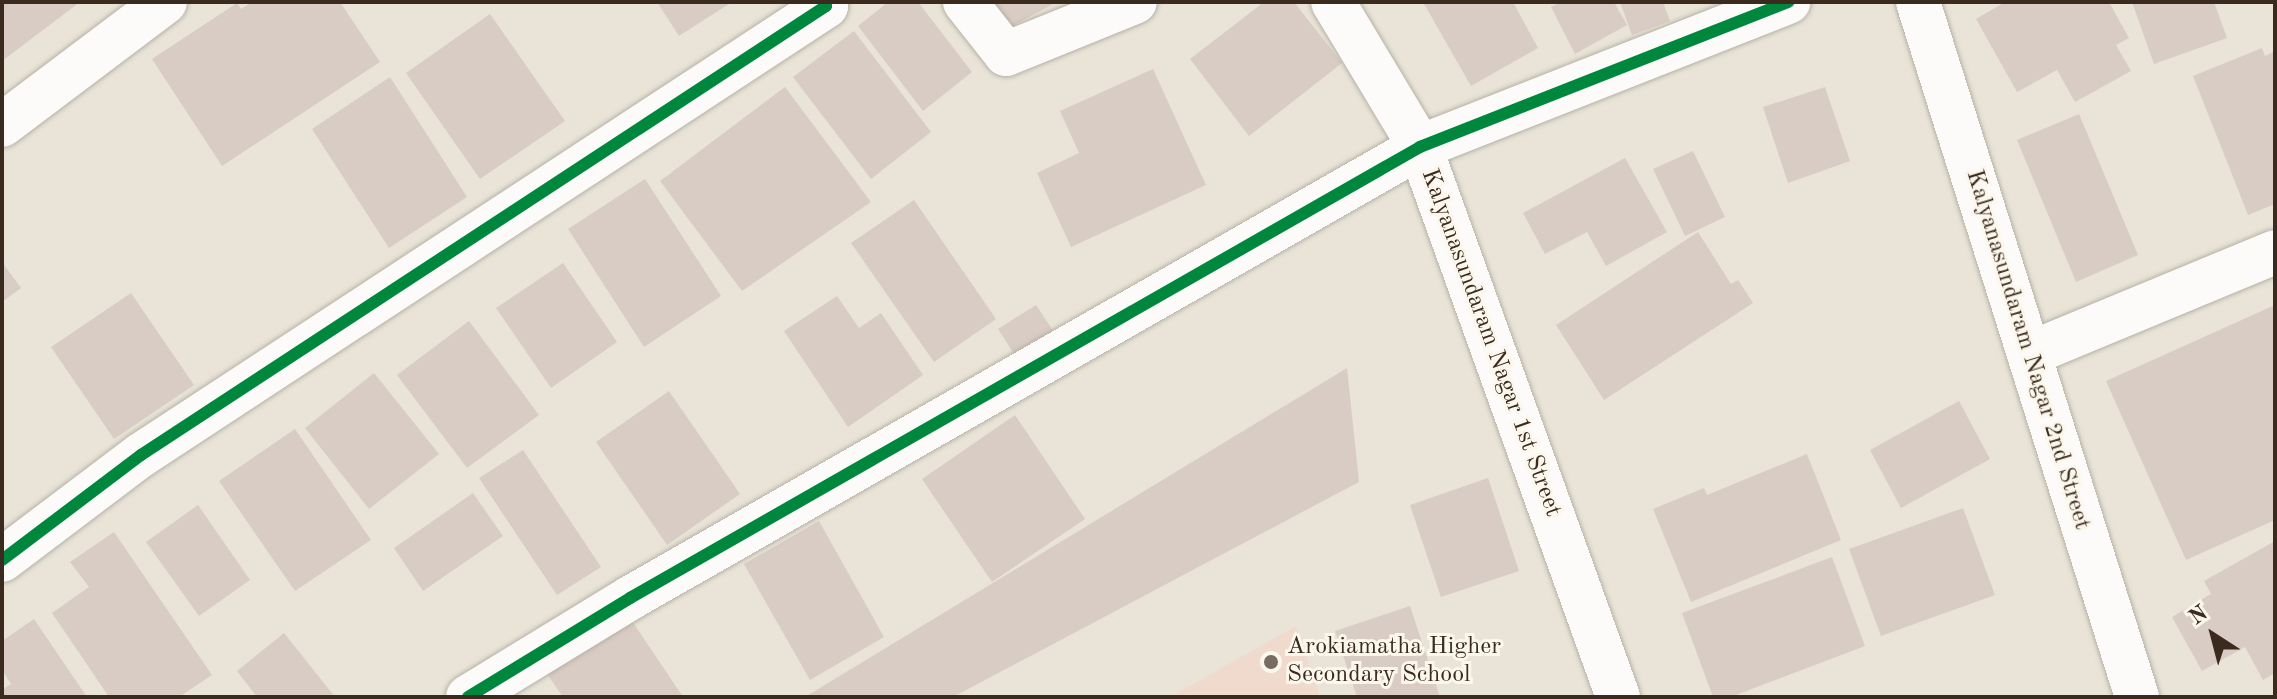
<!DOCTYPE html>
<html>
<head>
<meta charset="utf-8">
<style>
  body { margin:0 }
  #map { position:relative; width:2277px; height:699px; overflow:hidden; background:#e9e4d7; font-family:"Old Standard TT",serif }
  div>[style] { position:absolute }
  .built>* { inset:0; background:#f0dacd }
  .building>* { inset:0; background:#d9ccc4 }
  .roads { filter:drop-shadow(0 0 2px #b6b1a7) drop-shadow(0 0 2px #b6b1a7) }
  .minor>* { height:44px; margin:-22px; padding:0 22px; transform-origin:22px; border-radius:22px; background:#fcfbf9 }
  .cycleway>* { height:12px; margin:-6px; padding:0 6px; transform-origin:6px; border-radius:6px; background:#00873e }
  .dots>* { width:22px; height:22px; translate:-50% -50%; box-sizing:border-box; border:4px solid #fbf7ec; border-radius:50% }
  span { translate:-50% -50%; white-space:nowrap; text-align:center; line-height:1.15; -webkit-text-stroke:6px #fbf7ec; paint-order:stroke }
  .street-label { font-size:24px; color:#3b2a1e }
  .poi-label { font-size:24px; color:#3b2a1e }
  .left { translate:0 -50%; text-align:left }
  .frame { position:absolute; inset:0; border:4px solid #3b2a1e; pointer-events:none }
  .north { position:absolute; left:2173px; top:595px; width:80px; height:80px; -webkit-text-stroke:6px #fbf7ec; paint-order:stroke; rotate:324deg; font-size:22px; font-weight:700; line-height:32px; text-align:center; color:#3b2a1e }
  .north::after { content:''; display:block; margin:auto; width:28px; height:36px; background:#3b2a1e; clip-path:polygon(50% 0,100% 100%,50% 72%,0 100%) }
</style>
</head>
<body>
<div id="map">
  <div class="built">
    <i style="clip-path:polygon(1296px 626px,1320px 697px,1170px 697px)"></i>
  </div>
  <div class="building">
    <i style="clip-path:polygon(2px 2px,80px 2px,2px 61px)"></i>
    <i style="clip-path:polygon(252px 2px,340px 2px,380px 62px,222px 166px,152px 59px,237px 3px,241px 9px)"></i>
    <i style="clip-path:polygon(657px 2px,732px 2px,679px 36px)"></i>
    <i style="clip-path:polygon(888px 2px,918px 2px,972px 72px,923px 111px,858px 26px)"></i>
    <i style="clip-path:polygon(990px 2px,1057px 2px,1005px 30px)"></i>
    <i style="clip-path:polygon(1264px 2px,1294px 2px,1342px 63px,1249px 136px,1190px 59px)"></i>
    <i style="clip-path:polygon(1423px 2px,1513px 2px,1538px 48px,1471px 86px)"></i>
    <i style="clip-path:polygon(1561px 2px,1614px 2px,1627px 25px,1575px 54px,1551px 7px)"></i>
    <i style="clip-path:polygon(1620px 2px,1663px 2px,1670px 21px,1632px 35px)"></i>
    <i style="clip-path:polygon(2005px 2px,2109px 2px,2129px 38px,2116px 45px,2131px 71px,2075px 102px,2057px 70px,2017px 92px,1976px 19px)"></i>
    <i style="clip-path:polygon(2132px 2px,2214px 2px,2227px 38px,2154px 64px)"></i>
    <i style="clip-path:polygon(490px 14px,565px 121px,480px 179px,406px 73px)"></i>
    <i style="clip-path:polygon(854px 31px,931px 132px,871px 179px,793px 77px)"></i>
    <i style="clip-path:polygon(2262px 48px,2265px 56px,2275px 51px,2275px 204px,2248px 215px,2193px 76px)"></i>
    <i style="clip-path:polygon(1153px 69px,1206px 185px,1071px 247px,1037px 173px,1079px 153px,1060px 111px)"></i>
    <i style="clip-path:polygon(390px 77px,467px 197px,389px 248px,312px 129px)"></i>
    <i style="clip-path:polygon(785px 87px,871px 202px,742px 291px,660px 181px)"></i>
    <i style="clip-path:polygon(1825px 87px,1850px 161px,1788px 183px,1763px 107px)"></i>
    <i style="clip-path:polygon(2079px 114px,2138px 255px,2076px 282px,2017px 140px)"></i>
    <i style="clip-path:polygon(1693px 151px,1725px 217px,1685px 236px,1653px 169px)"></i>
    <i style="clip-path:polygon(1625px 158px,1667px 232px,1606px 266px,1587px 232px,1545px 254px,1523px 213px)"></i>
    <i style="clip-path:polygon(645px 179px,721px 296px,644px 347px,568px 229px)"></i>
    <i style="clip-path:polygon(914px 200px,996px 319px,934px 362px,851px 243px)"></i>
    <i style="clip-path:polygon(1698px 232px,1731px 284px,1738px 280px,1753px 303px,1604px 400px,1556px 325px)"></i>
    <i style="clip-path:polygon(2px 262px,21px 288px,2px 302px)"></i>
    <i style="clip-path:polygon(563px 263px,617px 342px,551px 388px,496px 308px)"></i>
    <i style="clip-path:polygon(131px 293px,194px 385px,114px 439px,51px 347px)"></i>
    <i style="clip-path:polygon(837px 296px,859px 328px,881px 313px,923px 375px,848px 427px,784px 331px)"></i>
    <i style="clip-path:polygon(1036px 305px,1056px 335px,1018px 360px,998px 329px)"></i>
    <i style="clip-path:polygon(2275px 305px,2275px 520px,2186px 560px,2106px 381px)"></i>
    <i style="clip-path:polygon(469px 321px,539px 415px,467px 468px,397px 375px)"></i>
    <i style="clip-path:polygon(1347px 368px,1359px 482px,953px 697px,805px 697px)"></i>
    <i style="clip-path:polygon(374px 373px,439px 454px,369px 509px,305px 428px)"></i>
    <i style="clip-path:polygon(669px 391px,740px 494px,667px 545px,596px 442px)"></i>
    <i style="clip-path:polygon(1959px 401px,1990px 459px,1901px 508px,1870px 450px)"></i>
    <i style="clip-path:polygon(1015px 415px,1085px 519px,992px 582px,922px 479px)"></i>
    <i style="clip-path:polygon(295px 429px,371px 540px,295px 591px,219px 481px)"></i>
    <i style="clip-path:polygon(523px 450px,601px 567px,557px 595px,479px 478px)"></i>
    <i style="clip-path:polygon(1807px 454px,1841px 540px,1691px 602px,1653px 509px,1704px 488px,1707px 495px)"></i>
    <i style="clip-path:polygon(1488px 478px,1519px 571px,1441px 597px,1410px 505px)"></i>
    <i style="clip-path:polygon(473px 493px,503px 536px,423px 591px,394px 548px)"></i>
    <i style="clip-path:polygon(198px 505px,250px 580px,199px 616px,146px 542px)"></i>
    <i style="clip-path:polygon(1963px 508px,1995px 595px,1881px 636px,1849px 549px)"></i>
    <i style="clip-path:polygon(819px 521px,884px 637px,810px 680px,744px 564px)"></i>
    <i style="clip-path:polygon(114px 532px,212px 675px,179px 697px,109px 697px,52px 613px,89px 587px,70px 562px)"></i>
    <i style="clip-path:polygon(2275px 541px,2275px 673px,2263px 680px,2245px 647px,2202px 671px,2172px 617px,2211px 594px,2204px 581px)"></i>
    <i style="clip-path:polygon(1832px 557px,1865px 646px,1731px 697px,1713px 697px,1682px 613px)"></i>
    <i style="clip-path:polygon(1410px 606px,1440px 697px,1357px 697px,1335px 631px)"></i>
    <i style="clip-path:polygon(628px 615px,683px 697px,563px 697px,545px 671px)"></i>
    <i style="clip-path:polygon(34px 619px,87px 697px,2px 697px,2px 690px,11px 684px,2px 670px,2px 641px)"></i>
    <i style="clip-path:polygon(284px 633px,335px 697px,257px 697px,237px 671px)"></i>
  </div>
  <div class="roads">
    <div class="minor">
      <i style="left:965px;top:2px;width:66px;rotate:51.7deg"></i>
      <i style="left:1006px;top:54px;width:139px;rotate:-22deg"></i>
      <i style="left:1333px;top:2px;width:169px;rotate:59deg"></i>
      <i style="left:1420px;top:147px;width:585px;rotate:70.2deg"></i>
      <i style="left:1918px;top:2px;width:729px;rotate:72.51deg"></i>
      <i style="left:2px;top:125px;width:204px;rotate:-37deg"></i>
      <i style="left:2029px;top:354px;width:266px;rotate:-22.5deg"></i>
      <i style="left:2px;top:560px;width:174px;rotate:-37.1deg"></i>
      <i style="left:141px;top:455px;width:819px;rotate:-33.24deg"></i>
      <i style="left:826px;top:6px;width:4px;rotate:-117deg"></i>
      <i style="left:468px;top:697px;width:190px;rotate:-31.4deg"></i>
      <i style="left:630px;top:598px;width:910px;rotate:-29.72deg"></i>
      <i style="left:1420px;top:147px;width:396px;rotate:-21.5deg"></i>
    </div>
  </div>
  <div class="cycleway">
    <i style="left:2px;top:560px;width:174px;rotate:-37.1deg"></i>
    <i style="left:141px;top:455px;width:819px;rotate:-33.24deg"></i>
    <i style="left:826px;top:6px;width:4px;rotate:-117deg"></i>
    <i style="left:468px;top:697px;width:190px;rotate:-31.4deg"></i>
    <i style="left:630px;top:598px;width:910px;rotate:-29.72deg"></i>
    <i style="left:1420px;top:147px;width:396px;rotate:-21.5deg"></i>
  </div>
  <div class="dots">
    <i style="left:1271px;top:662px;background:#786b5f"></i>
  </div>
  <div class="street-label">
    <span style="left:1490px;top:343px;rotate:70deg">Kalyanasundaram Nagar 1st Street</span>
    <span style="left:2027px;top:350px;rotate:73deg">Kalyanasundaram Nagar 2nd Street</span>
  </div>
  <div class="poi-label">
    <span class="left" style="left:1287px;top:662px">Arokiamatha Higher<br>Secondary School</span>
  </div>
  <div class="frame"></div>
  <div class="north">N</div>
</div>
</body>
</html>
